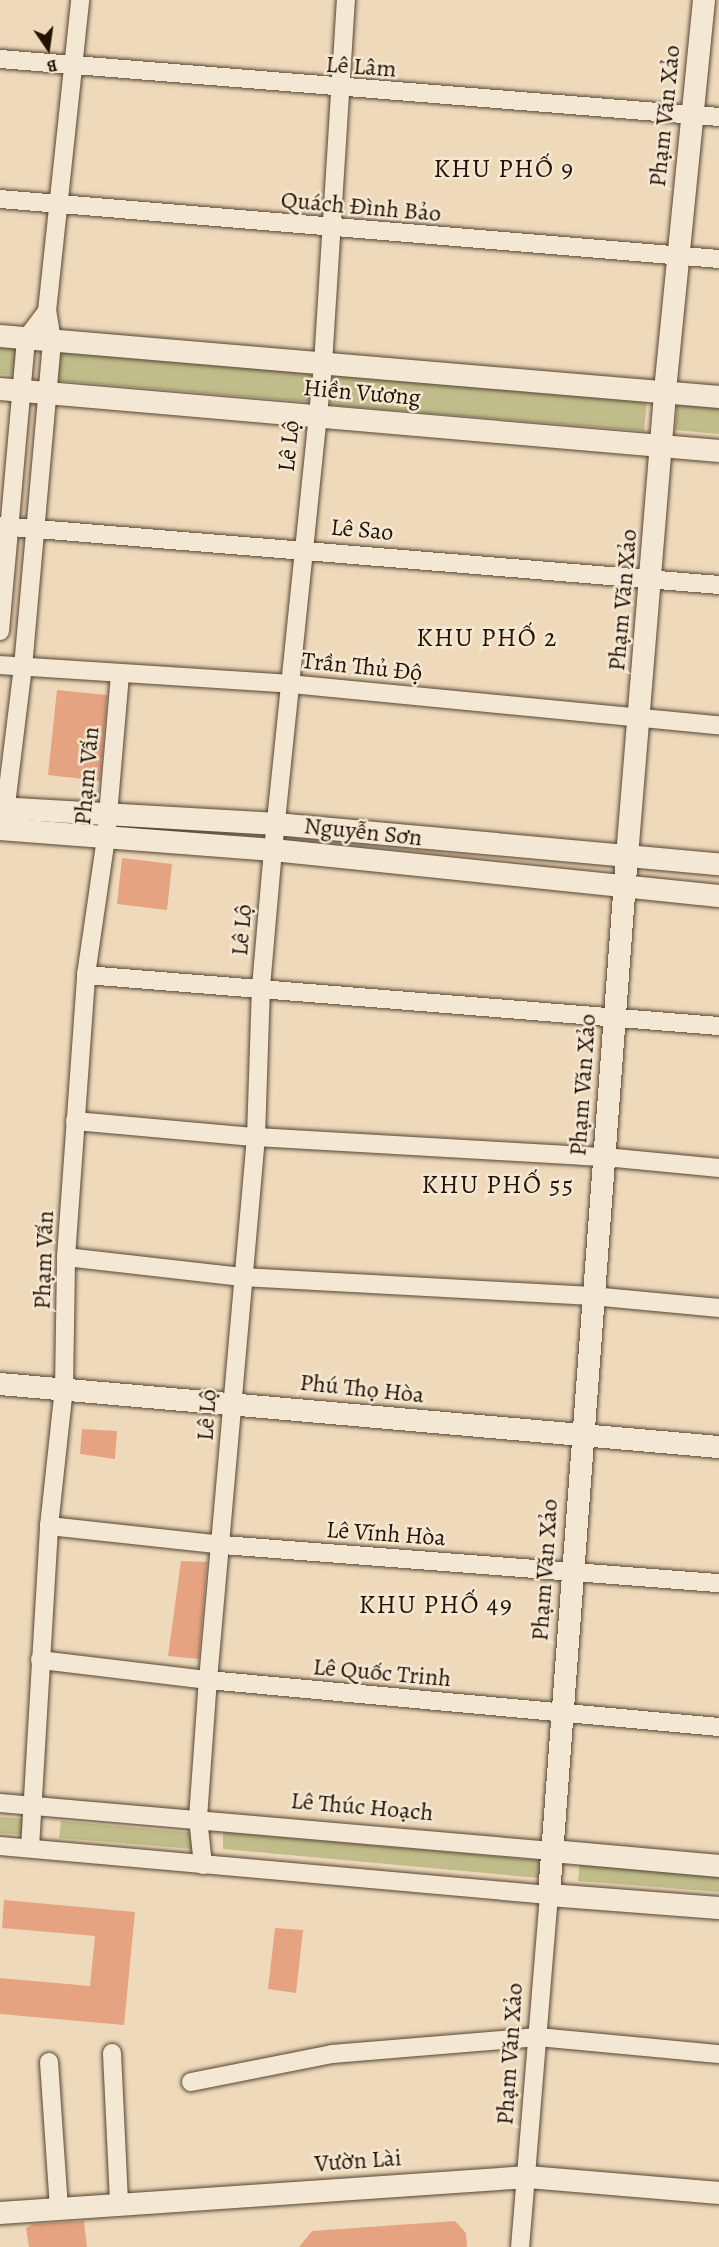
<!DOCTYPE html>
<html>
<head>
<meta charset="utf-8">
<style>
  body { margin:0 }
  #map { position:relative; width:719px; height:2247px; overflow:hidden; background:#eedabb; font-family:Alegreya,serif }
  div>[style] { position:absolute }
  .green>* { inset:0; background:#c0bd8b }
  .building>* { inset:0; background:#e6a381 }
  .roads { filter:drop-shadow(0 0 2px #564532) drop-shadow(0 0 2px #564532) }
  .minor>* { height:18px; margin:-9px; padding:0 9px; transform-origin:9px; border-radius:9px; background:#f4e7d3 }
  .tertiary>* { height:22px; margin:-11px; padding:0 11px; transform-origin:11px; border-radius:11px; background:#f4e7d3 }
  span { translate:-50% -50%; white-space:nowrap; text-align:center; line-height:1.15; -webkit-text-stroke:5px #f4e7d3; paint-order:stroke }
  .street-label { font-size:24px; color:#241304 }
  .neighbourhood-label { font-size:26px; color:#241304; letter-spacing:1.5px }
  .north { position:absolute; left:18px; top:18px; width:60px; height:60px; -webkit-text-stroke:4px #f4e7d3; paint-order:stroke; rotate:167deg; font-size:16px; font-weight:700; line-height:24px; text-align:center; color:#241304 }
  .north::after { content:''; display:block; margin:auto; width:21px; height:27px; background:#241304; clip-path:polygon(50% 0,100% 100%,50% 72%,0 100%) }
</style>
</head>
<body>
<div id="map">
  <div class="green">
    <i style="clip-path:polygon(0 344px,16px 345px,13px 375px,0 374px)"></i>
    <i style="clip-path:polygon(54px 350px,311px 373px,309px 402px,51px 380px)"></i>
    <i style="clip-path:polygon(334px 375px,647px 401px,644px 431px,331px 405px)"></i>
    <i style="clip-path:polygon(678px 401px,719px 405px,719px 434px,675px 430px)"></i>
    <i style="clip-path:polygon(0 1817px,28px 1819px,27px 1835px,0 1833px)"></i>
    <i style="clip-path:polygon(61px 1821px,194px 1833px,192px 1849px,59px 1838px)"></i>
    <i style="clip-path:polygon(223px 1832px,540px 1860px,539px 1878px,223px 1849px)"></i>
    <i style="clip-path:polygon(580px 1862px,719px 1875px,719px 1892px,578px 1881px)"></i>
  </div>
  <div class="building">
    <i style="clip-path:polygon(57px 690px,107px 695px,100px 781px,48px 775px)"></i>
    <i style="clip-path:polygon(122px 858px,172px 864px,167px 910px,117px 904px)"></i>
    <i style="clip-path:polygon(82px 1429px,117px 1431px,115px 1459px,80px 1454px)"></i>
    <i style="clip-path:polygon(181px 1561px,207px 1562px,199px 1659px,168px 1656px)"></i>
    <i style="clip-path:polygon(4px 1900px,135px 1912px,124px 2025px,0 2014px,0 1978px,90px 1986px,95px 1936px,2px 1928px)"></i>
    <i style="clip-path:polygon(275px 1928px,303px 1930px,296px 1993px,268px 1989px)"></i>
    <i style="clip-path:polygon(84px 2221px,87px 2247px,29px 2247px,26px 2228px,34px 2224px)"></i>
    <i style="clip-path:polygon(455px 2221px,466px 2233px,467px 2247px,299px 2247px,312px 2231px)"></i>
  </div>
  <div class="roads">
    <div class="minor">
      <i style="left:0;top:59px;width:721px;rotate:4.61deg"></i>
      <i style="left:0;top:199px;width:721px;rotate:4.77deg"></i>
      <i style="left:0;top:526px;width:721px;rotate:4.69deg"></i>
      <i style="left:0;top:631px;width:293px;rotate:-84.9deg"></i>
      <i style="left:26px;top:339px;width:35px;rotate:-53deg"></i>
      <i style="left:0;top:665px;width:291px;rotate:3.7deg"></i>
      <i style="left:290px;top:684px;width:431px;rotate:5.5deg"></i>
      <i style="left:4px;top:821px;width:155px;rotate:-83deg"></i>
      <i style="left:23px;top:667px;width:327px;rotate:-84.9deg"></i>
      <i style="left:52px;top:341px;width:30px;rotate:-99deg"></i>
      <i style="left:47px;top:311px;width:313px;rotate:-83.9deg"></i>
      <i style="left:86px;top:975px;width:635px;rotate:4.61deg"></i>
      <i style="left:75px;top:1121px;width:182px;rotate:5.1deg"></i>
      <i style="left:256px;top:1137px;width:350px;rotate:3.3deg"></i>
      <i style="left:605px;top:1157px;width:115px;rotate:5.5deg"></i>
      <i style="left:66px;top:1257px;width:177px;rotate:6.5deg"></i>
      <i style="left:242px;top:1277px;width:351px;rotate:3.1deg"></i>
      <i style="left:592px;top:1296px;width:128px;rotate:5.4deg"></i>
      <i style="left:49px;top:1526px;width:175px;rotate:6.2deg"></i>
      <i style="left:223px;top:1545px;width:497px;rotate:4.4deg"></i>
      <i style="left:40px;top:1660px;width:169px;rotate:6.8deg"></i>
      <i style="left:208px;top:1680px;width:513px;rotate:5.26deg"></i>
      <i style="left:0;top:1803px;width:554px;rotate:4.97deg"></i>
      <i style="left:0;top:1846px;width:551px;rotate:5.1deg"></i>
      <i style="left:549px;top:1895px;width:353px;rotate:94.7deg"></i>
      <i style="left:30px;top:1848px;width:323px;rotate:-86.6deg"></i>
      <i style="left:49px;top:1526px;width:138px;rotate:-83.8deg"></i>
      <i style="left:64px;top:1389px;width:132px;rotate:-89.1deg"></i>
      <i style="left:66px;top:1257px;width:283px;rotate:-85.9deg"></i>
      <i style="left:86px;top:975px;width:138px;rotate:-81.7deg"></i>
      <i style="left:106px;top:838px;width:163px;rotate:-85.1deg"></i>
      <i style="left:203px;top:1865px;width:47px;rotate:-96.1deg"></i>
      <i style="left:198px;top:1818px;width:138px;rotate:-85.9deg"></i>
      <i style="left:208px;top:1680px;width:545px;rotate:-84.95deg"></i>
      <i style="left:256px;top:1137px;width:150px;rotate:-88.1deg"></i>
      <i style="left:261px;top:987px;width:138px;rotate:-85deg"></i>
      <i style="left:273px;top:850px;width:489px;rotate:-84.1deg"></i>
      <i style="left:323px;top:364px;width:365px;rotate:-86.4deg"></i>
      <i style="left:112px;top:2053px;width:150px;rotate:87.3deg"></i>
      <i style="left:49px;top:2062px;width:145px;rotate:86.1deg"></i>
      <i style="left:191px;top:2082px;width:144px;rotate:-11.2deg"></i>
      <i style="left:332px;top:2054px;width:207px;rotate:-4.7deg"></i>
      <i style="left:538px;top:2037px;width:182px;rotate:5.4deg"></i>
    </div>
    <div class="tertiary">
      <i style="left:704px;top:0;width:396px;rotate:95.7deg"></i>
      <i style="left:665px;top:394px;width:463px;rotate:94.7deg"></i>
      <i style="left:627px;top:855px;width:1043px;rotate:94.29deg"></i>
      <i style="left:549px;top:1895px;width:170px;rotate:4.4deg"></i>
      <i style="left:0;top:336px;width:722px;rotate:4.85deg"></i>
      <i style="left:0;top:389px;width:722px;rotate:4.93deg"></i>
      <i style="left:0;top:808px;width:276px;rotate:3.3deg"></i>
      <i style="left:276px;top:824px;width:445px;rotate:5.2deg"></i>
      <i style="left:0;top:829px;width:274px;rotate:4.4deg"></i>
      <i style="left:273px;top:850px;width:448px;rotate:5.9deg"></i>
      <i style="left:0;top:1384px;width:722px;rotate:5.01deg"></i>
      <i style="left:552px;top:1851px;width:168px;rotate:5.1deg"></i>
      <i style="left:0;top:2213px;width:529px;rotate:-3.9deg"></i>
      <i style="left:528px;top:2177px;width:192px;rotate:4.8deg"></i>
    </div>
  </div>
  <div class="street-label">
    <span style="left:361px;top:67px;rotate:4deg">Lê Lâm</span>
    <span style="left:665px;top:116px;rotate:-84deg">Phạm Văn Xảo</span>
    <span style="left:361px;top:207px;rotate:5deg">Quách Đình Bảo</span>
    <span style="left:362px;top:393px;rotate:5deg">Hiền Vương</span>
    <span style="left:289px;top:446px;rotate:-84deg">Lê Lộ</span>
    <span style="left:362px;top:530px;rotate:5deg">Lê Sao</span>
    <span style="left:623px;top:600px;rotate:-85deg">Phạm Văn Xảo</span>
    <span style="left:362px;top:667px;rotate:6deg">Trần Thủ Độ</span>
    <span style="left:87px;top:776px;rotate:-85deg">Phạm Vấn</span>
    <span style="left:363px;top:832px;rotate:6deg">Nguyễn Sơn</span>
    <span style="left:242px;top:930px;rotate:-85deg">Lê Lộ</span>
    <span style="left:583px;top:1085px;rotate:-86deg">Phạm Văn Xảo</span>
    <span style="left:44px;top:1260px;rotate:-88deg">Phạm Vấn</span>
    <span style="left:362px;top:1389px;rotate:6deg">Phú Thọ Hòa</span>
    <span style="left:207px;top:1415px;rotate:-86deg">Lê Lộ</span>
    <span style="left:386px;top:1534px;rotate:4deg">Lê Vĩnh Hòa</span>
    <span style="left:545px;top:1570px;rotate:-86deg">Phạm Văn Xảo</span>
    <span style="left:382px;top:1673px;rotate:5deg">Lê Quốc Trinh</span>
    <span style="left:362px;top:1807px;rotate:5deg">Lê Thúc Hoạch</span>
    <span style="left:510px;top:2054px;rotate:-86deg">Phạm Văn Xảo</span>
    <span style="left:358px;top:2161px;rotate:-4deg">Vườn Lài</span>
  </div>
  <div class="neighbourhood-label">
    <span style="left:504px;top:169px">KHU PHỐ 9</span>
    <span style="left:487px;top:638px">KHU PHỐ 2</span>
    <span style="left:498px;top:1185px">KHU PHỐ 55</span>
    <span style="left:436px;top:1605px">KHU PHỐ 49</span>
  </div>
  <div class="north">B</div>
</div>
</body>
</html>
